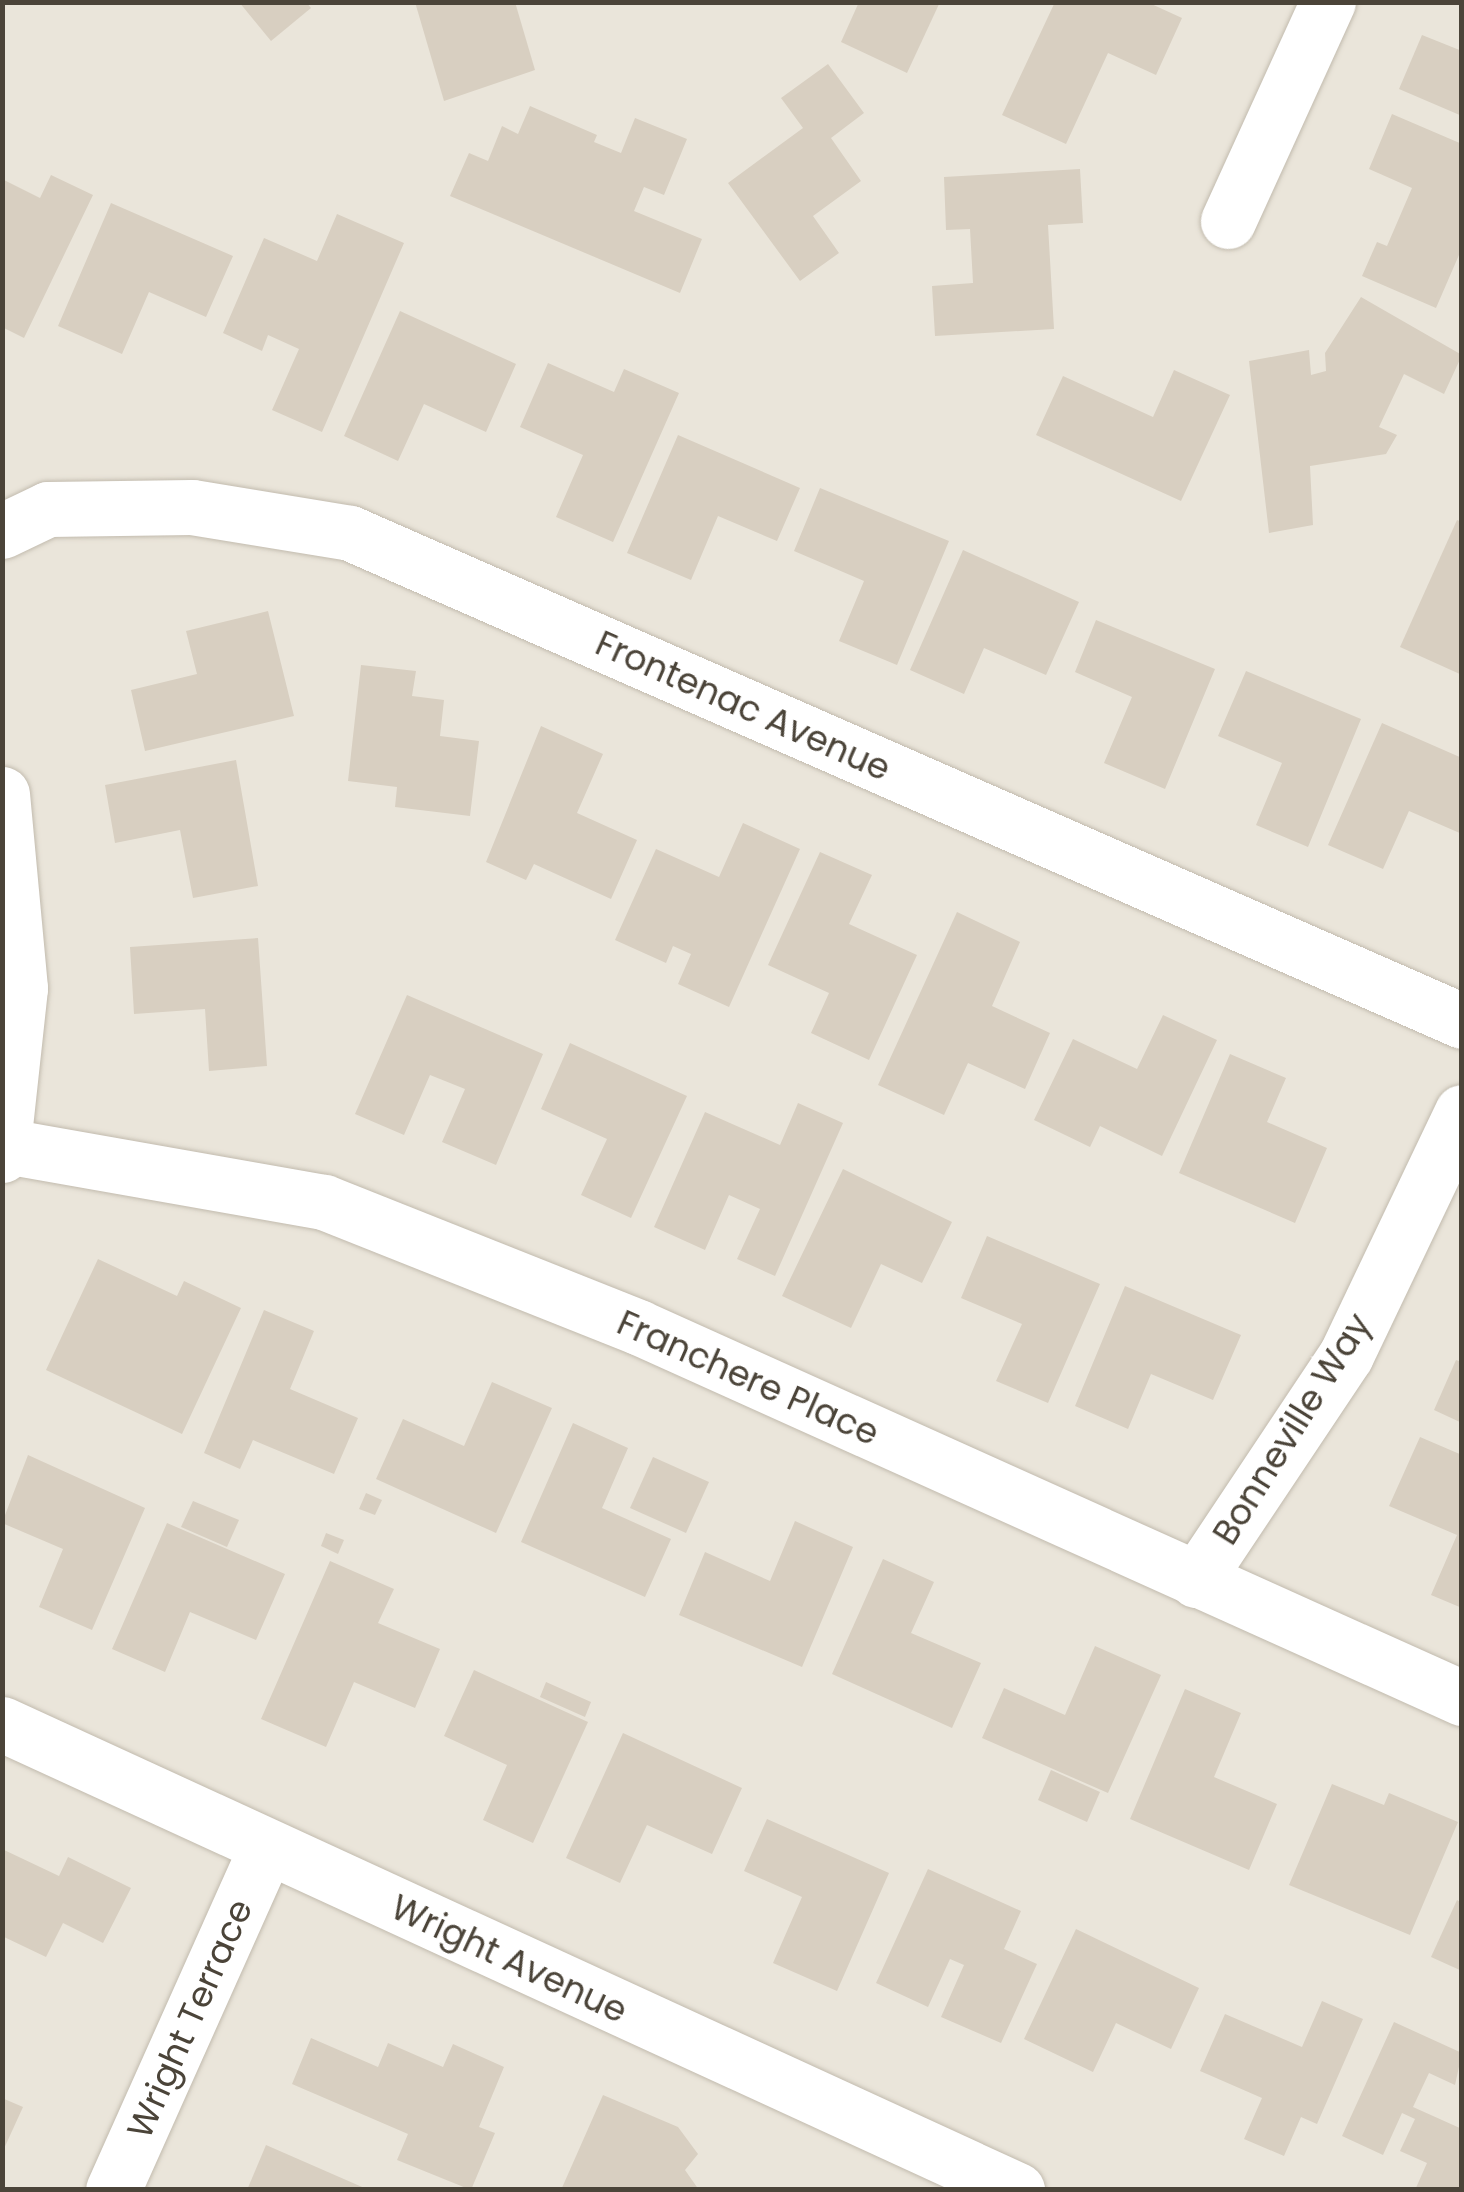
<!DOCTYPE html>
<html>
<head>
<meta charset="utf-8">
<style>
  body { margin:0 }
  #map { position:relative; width:1464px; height:2192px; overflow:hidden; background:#f6f3ec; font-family:Poppins,sans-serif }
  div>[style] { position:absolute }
  .residential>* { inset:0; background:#eae5da }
  .building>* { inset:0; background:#d8cfc1 }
  .roads { filter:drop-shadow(0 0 2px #c2bbae) drop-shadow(0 0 2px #c2bbae) }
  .minor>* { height:55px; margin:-27.5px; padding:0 27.5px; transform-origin:27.5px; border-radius:27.5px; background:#fff }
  span { translate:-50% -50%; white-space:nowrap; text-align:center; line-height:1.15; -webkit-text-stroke:8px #fff; paint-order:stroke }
  .street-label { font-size:35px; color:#4b4439 }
  .frame { position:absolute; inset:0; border:5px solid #4b4439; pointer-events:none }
</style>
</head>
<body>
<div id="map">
  <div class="residential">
    <i style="clip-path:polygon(3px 3px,1461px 3px,1461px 2189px,3px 2189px)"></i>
  </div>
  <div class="building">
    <i style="clip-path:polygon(239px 2px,306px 2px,311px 8px,271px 41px)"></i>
    <i style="clip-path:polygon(415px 2px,515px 2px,535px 70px,444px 101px)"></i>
    <i style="clip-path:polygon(859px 2px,940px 2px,907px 73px,841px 42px)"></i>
    <i style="clip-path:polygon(1055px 2px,1147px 2px,1182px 18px,1156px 75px,1108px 53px,1066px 144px,1002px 115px)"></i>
    <i style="clip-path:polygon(1422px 35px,1462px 51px,1462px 116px,1399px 89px)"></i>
    <i style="clip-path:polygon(828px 64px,864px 113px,831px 138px,861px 181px,813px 216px,839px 253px,800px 281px,728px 183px,803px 128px,781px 98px)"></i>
    <i style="clip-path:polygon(530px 106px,597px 135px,594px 142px,621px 153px,635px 118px,687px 139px,664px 195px,644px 187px,634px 211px,702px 239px,680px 293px,450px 196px,469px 153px,488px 161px,502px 126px,518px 134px)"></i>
    <i style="clip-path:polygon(1392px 114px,1462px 144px,1462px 248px,1436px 308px,1362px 276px,1377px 242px,1387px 246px,1412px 188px,1369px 169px)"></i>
    <i style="clip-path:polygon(1080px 169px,1083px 223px,1048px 225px,1054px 329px,935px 336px,932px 286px,973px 283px,970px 229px,946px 230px,944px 177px)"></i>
    <i style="clip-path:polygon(51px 175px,93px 195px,24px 338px,2px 327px,2px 179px,40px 198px)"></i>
    <i style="clip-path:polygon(111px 203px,233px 256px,206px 317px,149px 292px,122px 354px,58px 326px)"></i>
    <i style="clip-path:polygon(337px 214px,404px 243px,322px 432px,272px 410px,299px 349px,268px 335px,262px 351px,223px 333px,264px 238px,317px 261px)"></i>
    <i style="clip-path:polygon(1361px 297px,1462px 355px,1444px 394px,1404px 374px,1379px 427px,1397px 435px,1386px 454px,1310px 466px,1313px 525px,1269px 533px,1249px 361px,1309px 350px,1311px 375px,1326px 371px,1325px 353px)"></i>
    <i style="clip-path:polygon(400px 311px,516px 364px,486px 432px,424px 404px,398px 461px,344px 436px)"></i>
    <i style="clip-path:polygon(548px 363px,614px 392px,624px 369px,679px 393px,613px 542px,556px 517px,583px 455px,520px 427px)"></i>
    <i style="clip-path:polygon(1174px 370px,1230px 395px,1181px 501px,1036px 435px,1063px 376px,1153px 417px)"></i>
    <i style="clip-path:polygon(678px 435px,800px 488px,777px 541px,718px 516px,691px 580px,627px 553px)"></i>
    <i style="clip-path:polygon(820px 488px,949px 541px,897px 665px,839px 641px,864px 581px,794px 551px)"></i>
    <i style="clip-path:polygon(1457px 520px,1462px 522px,1462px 675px,1400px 647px)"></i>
    <i style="clip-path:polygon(963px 550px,1079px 602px,1046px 675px,984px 648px,964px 694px,910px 670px)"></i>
    <i style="clip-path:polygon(268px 611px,294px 716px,145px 751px,131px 690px,197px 674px,186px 631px)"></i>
    <i style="clip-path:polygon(1096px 620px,1215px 669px,1165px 789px,1104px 763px,1132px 697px,1075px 672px)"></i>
    <i style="clip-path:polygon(361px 665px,416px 671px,412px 696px,444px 700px,440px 736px,479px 741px,470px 816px,395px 807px,397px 787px,348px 781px)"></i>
    <i style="clip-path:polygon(1246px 671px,1361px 719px,1308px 847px,1256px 825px,1282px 763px,1218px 736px)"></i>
    <i style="clip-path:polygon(1382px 723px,1462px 758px,1462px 834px,1409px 811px,1383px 869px,1328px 845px)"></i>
    <i style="clip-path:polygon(541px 726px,603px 754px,577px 813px,637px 840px,611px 899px,534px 864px,526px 880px,486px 862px)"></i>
    <i style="clip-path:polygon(236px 760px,258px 886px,193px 898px,180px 830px,115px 843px,105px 785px)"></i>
    <i style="clip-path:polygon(743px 823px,800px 849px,729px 1007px,678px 984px,691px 954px,673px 946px,666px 963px,615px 940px,656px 849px,719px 877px)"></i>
    <i style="clip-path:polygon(820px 852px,872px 875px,849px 924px,917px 955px,869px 1060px,811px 1033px,829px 993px,768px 965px)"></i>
    <i style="clip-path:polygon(957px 912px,1020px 942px,992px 1006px,1050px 1033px,1025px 1089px,968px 1063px,944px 1115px,878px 1085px)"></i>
    <i style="clip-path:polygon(258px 938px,267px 1066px,209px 1071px,205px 1009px,134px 1014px,130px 947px)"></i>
    <i style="clip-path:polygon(407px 995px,543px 1054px,496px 1165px,442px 1142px,465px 1089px,430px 1075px,404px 1135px,355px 1114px)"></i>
    <i style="clip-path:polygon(1163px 1015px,1217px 1040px,1162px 1156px,1100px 1126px,1090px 1147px,1034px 1120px,1073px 1039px,1137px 1069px)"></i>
    <i style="clip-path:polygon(570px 1043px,687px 1096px,631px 1218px,581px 1195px,607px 1139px,541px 1109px)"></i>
    <i style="clip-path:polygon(1230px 1054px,1286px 1078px,1267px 1122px,1327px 1148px,1295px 1223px,1179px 1173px)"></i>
    <i style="clip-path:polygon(798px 1103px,843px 1123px,775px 1276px,737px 1259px,760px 1209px,729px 1195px,705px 1250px,654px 1227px,705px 1112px,780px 1145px)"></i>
    <i style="clip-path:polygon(843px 1169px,952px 1222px,922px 1283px,881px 1264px,851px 1328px,782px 1296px)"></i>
    <i style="clip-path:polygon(987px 1236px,1100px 1284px,1048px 1403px,996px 1381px,1022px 1324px,961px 1298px)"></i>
    <i style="clip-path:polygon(98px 1259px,177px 1296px,184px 1281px,241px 1308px,182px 1434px,46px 1370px)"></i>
    <i style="clip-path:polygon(1125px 1286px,1241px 1335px,1213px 1400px,1151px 1374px,1128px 1429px,1075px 1406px)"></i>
    <i style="clip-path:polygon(264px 1310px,314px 1331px,290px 1389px,358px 1418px,334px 1474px,253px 1440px,240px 1469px,204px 1453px)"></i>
    <i style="clip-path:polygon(1456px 1360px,1462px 1362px,1462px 1423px,1434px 1410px)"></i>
    <i style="clip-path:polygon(492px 1382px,552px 1408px,496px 1533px,376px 1479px,403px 1419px,464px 1446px)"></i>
    <i style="clip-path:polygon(573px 1423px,628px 1448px,602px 1508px,671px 1539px,645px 1597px,521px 1542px)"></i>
    <i style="clip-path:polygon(1420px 1437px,1462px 1455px,1462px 1608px,1431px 1595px,1457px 1535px,1389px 1506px)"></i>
    <i style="clip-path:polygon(28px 1455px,145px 1508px,92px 1630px,39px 1607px,63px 1549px,2px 1523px)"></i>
    <i style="clip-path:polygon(653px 1457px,709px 1482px,686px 1533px,630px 1508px)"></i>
    <i style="clip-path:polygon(366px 1493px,382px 1500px,375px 1515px,359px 1509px)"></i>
    <i style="clip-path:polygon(193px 1501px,239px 1520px,227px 1547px,181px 1527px)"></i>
    <i style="clip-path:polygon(795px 1521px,853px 1547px,802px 1667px,679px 1615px,705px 1552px,770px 1581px)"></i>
    <i style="clip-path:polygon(167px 1523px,285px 1574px,256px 1640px,190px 1612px,165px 1672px,112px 1649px)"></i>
    <i style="clip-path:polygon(326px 1533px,344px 1540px,338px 1554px,321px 1546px)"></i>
    <i style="clip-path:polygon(883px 1559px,934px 1582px,911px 1633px,981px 1663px,952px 1728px,832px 1674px)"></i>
    <i style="clip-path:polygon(330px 1561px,394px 1589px,378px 1623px,440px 1649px,415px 1708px,354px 1682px,326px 1747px,261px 1719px)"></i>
    <i style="clip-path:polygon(1095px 1646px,1161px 1675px,1108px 1793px,982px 1738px,1004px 1688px,1065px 1715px)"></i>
    <i style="clip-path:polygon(474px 1670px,588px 1722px,533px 1843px,483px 1820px,507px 1765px,444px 1736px)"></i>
    <i style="clip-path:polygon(546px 1682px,591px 1702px,585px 1717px,540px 1697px)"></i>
    <i style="clip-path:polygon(1185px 1689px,1241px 1713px,1214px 1777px,1277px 1804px,1249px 1870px,1130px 1819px)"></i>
    <i style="clip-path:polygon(623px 1733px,742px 1788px,712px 1854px,647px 1825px,620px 1883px,566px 1858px)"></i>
    <i style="clip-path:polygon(1051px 1770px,1100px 1792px,1087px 1822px,1038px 1800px)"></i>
    <i style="clip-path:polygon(1332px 1784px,1384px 1805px,1389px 1793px,1458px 1822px,1410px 1935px,1289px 1885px)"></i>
    <i style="clip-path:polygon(767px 1819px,889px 1873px,837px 1991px,773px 1963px,802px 1897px,744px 1871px)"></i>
    <i style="clip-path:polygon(2px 1849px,59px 1876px,68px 1857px,131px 1888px,103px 1943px,63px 1923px,46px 1957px,2px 1936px)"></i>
    <i style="clip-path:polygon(928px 1869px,1021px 1911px,1004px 1949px,1037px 1964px,1001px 2043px,941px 2017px,964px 1965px,950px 1959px,928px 2007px,876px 1983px)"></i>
    <i style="clip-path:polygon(1457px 1900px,1462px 1903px,1462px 1971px,1431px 1957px)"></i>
    <i style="clip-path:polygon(1076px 1929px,1199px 1988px,1171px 2049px,1116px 2023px,1093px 2072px,1024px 2039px)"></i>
    <i style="clip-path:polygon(1322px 2001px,1363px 2019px,1317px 2124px,1301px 2117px,1284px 2156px,1244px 2139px,1262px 2098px,1200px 2071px,1225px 2014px,1302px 2047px)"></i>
    <i style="clip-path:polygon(1394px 2022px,1462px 2053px,1455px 2085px,1429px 2073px,1413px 2107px,1462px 2129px,1462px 2190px,1415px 2190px,1427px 2163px,1400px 2151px,1415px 2119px,1402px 2113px,1383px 2155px,1342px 2136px)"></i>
    <i style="clip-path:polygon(311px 2038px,378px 2067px,388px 2043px,443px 2067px,453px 2044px,504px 2067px,479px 2127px,495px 2133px,471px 2190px,397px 2160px,408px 2134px,292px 2084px)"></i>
    <i style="clip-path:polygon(603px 2095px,678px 2127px,698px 2154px,685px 2170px,699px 2190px,561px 2190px)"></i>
    <i style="clip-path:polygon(2px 2098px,23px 2107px,2px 2153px)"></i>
    <i style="clip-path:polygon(266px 2145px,369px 2190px,247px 2190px)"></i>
  </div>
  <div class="roads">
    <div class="minor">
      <i style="left:1228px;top:221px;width:241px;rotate:-65.5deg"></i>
      <i style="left:2px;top:531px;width:51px;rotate:-25.6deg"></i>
      <i style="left:48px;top:509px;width:144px;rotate:-0.8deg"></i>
      <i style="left:192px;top:507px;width:160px;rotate:9.3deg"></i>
      <i style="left:350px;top:533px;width:1214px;rotate:23.69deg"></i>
      <i style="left:2px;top:794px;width:195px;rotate:84.7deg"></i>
      <i style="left:20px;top:988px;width:168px;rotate:96.2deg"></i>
      <i style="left:6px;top:1146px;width:323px;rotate:10deg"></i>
      <i style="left:324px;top:1202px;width:338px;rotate:21.7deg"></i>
      <i style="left:638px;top:1327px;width:904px;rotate:24.24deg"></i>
      <i style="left:1196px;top:1580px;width:270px;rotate:-56.3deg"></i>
      <i style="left:1346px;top:1355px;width:269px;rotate:-64.5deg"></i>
      <i style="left:2px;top:1724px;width:1117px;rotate:24.66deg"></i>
      <i style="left:113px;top:2190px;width:375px;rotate:-65.9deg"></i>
    </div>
  </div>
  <div class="street-label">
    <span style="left:743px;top:706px;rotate:24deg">Frontenac Avenue</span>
    <span style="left:748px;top:1378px;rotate:24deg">Franchere Place</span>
    <span style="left:1292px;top:1429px;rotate:-58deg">Bonneville Way</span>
    <span style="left:509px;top:1959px;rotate:25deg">Wright Avenue</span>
    <span style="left:190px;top:2019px;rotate:-66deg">Wright Terrace</span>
  </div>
  <div class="frame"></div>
</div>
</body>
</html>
